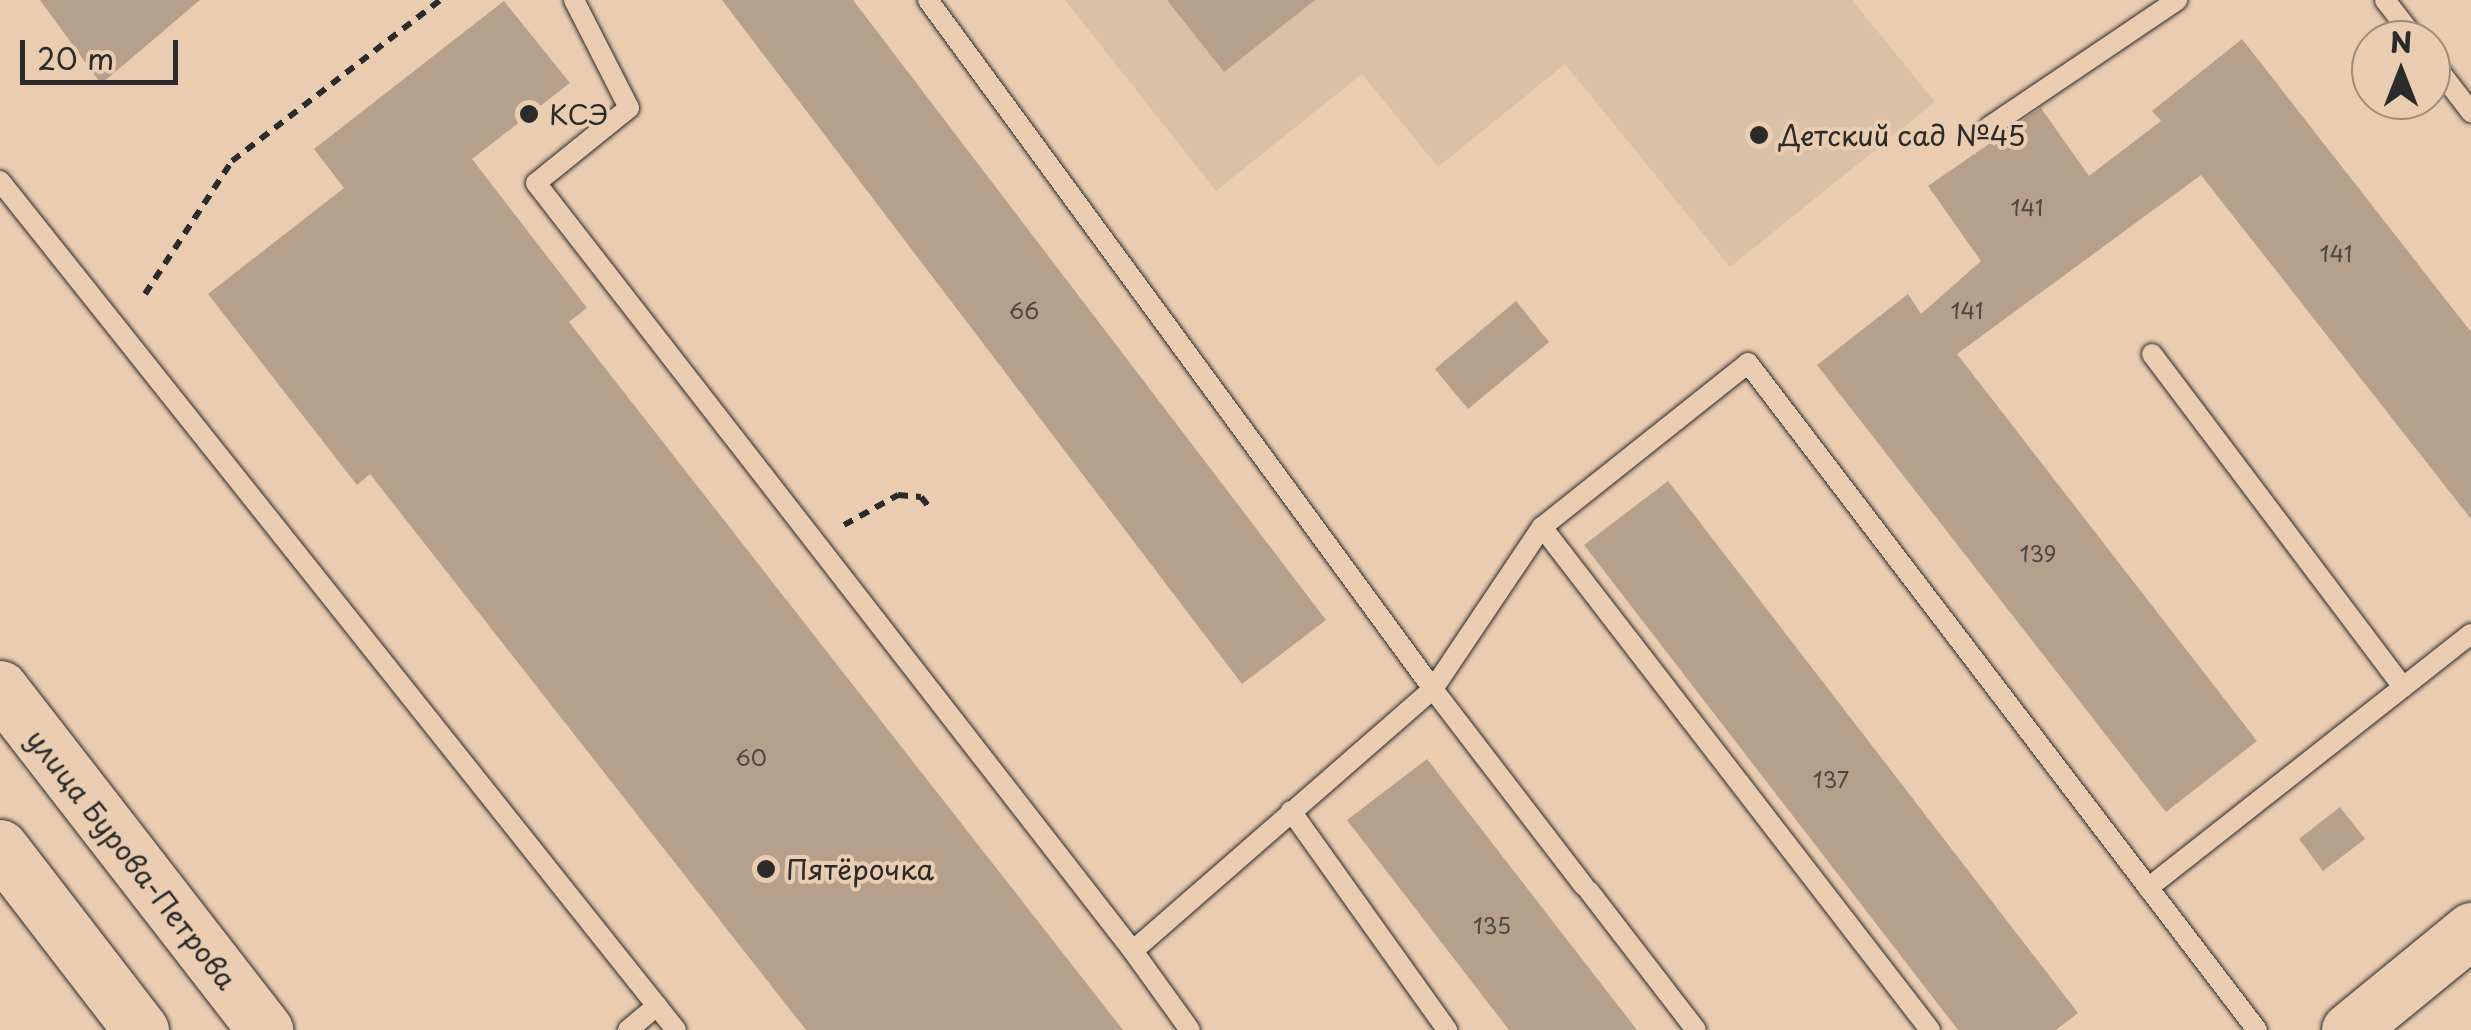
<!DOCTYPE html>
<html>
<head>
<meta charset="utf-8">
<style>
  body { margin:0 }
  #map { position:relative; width:2471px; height:1030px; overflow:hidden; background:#eacdb1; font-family:"Playpen Sans",sans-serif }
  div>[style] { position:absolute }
  .built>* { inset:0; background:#dac0a6 }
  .building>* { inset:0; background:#b5a08c }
  .path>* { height:6px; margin-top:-3px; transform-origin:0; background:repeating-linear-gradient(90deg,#2b2b2b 0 10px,transparent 0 18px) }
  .roads { filter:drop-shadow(0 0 2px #2b2b2b) drop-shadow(0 0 2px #2b2b2b) }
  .service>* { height:20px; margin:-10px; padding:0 10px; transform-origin:10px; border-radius:10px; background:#eacdb1 }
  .secondary>* { height:55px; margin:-27.5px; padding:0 27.5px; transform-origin:27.5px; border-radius:27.5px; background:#eacdb1 }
  .dots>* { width:28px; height:28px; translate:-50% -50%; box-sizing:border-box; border:5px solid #eacdb1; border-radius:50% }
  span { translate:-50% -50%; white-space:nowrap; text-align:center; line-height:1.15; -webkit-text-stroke:8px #eacdb1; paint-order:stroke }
  .number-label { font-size:22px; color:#4e4843 }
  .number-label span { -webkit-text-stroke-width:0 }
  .poi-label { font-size:28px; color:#2b2b2b }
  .left { translate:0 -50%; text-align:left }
  .street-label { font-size:28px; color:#2b2b2b }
  .north { position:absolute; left:2351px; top:20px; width:100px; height:100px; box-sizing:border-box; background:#eacdb1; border:2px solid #9e8c7b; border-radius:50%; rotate:0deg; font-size:28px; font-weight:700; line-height:40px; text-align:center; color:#2b2b2b }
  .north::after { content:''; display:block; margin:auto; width:35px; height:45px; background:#2b2b2b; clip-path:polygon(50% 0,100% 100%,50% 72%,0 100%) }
  .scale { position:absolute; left:20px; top:40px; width:158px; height:45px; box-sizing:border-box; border:5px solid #2b2b2b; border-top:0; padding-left:12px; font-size:30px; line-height:35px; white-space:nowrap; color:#2b2b2b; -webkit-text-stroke:8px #eacdb1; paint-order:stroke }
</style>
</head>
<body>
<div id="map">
  <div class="built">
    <i style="clip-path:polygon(1065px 0,1852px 0,1935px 102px,1730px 267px,1565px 64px,1438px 167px,1362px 74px,1216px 191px)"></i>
  </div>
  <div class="building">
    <i style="clip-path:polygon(40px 0,200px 0,101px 84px)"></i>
    <i style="clip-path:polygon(722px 0,853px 0,1326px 620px,1242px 684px)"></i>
    <i style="clip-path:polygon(1167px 0,1315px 0,1224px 72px)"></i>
    <i style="clip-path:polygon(504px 1px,570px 83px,472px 159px,587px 308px,569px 322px,1123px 1030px,806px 1030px,370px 474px,357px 485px,208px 294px,344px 188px,314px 149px)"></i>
    <i style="clip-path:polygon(2242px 39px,2471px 332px,2471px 519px,2201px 175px,1957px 354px,2257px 741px,2166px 812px,1817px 365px,1908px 294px,1921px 314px,1981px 261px,1928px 186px,2041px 108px,2089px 176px,2161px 121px,2152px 111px)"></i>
    <i style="clip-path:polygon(1516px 301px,1549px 342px,1468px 409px,1435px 369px)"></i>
    <i style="clip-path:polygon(1668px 481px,2078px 1013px,2056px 1030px,1958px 1030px,1584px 545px)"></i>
    <i style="clip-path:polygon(1427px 759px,1637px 1030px,1509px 1030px,1347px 820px)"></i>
    <i style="clip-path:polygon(2340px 807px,2365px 839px,2323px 871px,2299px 839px)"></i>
  </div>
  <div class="path">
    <i style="left:145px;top:294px;width:159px;rotate:-56.8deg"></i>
    <i style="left:232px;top:161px;width:263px;rotate:-37.7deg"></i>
    <i style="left:844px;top:525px;width:62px;rotate:-29.1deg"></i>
    <i style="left:898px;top:495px;width:23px;rotate:5deg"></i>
    <i style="left:921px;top:497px;width:14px;rotate:51deg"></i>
  </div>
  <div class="roads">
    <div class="service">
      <i style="left:574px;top:0;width:121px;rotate:63deg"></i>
      <i style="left:629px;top:108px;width:119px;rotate:141.1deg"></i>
      <i style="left:536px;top:183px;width:973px;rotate:52.14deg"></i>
      <i style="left:928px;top:0;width:854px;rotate:53.76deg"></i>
      <i style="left:1433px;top:689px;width:398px;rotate:138.9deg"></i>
      <i style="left:1133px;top:951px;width:97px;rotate:54.2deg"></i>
      <i style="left:2385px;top:0;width:51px;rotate:52.2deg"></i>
      <i style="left:2431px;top:60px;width:66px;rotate:52.4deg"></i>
      <i style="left:1989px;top:127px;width:227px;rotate:-34deg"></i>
      <i style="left:0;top:181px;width:1085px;rotate:51.47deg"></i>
      <i style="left:2152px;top:354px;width:417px;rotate:53deg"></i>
      <i style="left:1542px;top:527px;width:263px;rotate:-38.5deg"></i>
      <i style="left:1748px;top:363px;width:839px;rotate:52.65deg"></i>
      <i style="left:1291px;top:811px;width:269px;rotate:54.5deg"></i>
      <i style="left:1584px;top:886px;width:248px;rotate:-127.5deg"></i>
      <i style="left:1433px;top:689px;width:195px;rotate:-56.1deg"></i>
      <i style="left:1542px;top:527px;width:635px;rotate:52.35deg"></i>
      <i style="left:2148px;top:888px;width:411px;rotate:-38.2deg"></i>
      <i style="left:1589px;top:891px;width:175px;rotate:52.4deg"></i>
      <i style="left:628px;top:1030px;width:38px;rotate:-40deg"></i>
    </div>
    <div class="secondary">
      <i style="left:0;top:688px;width:433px;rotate:52.2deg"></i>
      <i style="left:0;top:847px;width:231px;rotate:52.4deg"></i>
      <i style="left:2349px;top:1030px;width:158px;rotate:-39.3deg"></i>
    </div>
  </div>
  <div class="dots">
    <i style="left:529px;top:114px;background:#2b2b2b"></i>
    <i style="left:1759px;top:135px;background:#2b2b2b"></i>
    <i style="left:766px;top:869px;background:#2b2b2b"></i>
  </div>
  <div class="number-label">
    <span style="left:2027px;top:207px">141</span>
    <span style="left:2336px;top:253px">141</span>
    <span style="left:1024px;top:310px">66</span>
    <span style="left:1967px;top:310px">141</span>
    <span style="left:2038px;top:553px">139</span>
    <span style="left:751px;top:757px">60</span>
    <span style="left:1831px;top:779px">137</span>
    <span style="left:1492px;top:925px">135</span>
  </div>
  <div class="poi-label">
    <span class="left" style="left:549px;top:114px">КСЭ</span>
    <span class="left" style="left:1779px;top:135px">Детский сад №45</span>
    <span class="left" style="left:786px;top:869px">Пятёрочка</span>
  </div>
  <div class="street-label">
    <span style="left:132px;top:859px;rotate:52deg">улица Бурова-Петрова</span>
  </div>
  <div class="north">N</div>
  <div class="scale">20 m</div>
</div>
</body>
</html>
